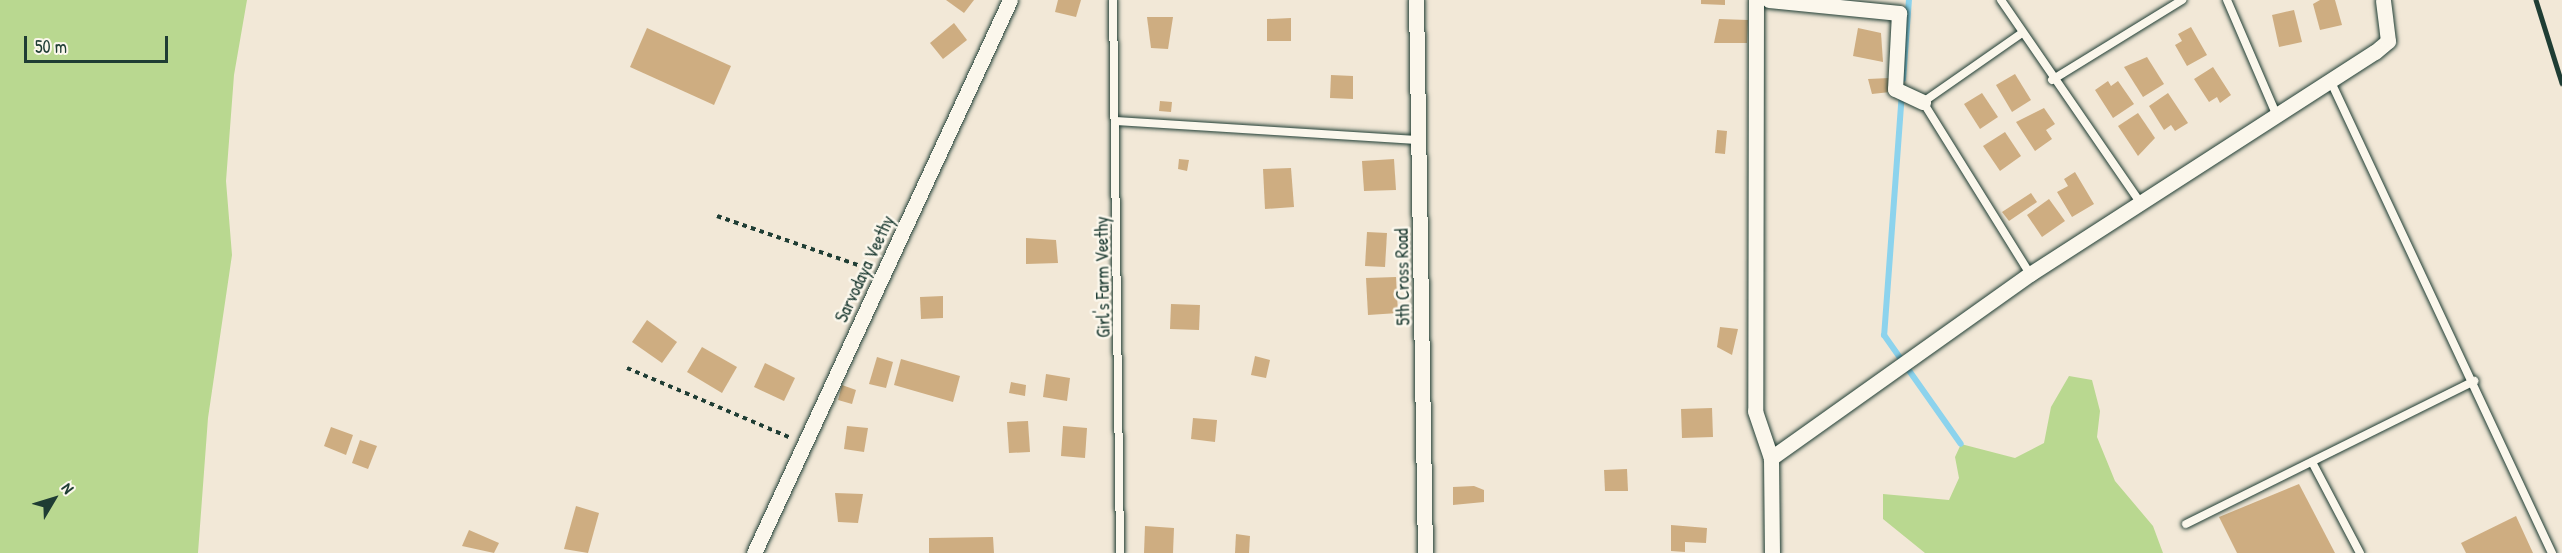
<!DOCTYPE html>
<html>
<head>
<meta charset="utf-8">
<style>
  body { margin:0 }
  #map { position:relative; width:2562px; height:553px; overflow:hidden; background:#f2e8d7; font-family:"Patrick Hand",sans-serif }
  div>[style] { position:absolute }
  .green>* { inset:0; background:#b9d890 }
  .stream>* { height:6px; margin:-3px; padding:0 3px; transform-origin:3px; border-radius:3px; background:#8cd3ed }
  .building>* { inset:0; background:#cead81 }
  .path>* { height:4px; margin-top:-2px; transform-origin:0; background:repeating-linear-gradient(90deg,#1f3d34 0 4.5px,transparent 0 9px) }
  .roads { filter:drop-shadow(0 0 2px #1f3d34) drop-shadow(0 0 2px #1f3d34) }
  .lane>* { height:8px; margin:-4px; padding:0 4px; transform-origin:4px; border-radius:4px; background:#fbf7ec }
  .street>* { height:15px; margin:-7.5px; padding:0 7.5px; transform-origin:7.5px; border-radius:7.5px; background:#fbf7ec }
  .rail>* { height:4.5px; margin:-2.25px; padding:0 2.25px; transform-origin:2.25px; border-radius:2.25px; background:#1f3d34 }
  span { translate:-50% -50%; white-space:nowrap; text-align:center; line-height:1.15; -webkit-text-stroke:5px #fbf7ec; paint-order:stroke }
  .street-label { font-size:18px; color:#1f3d34 }
  .north { position:absolute; left:24px; top:469px; width:60px; height:60px; -webkit-text-stroke:4px #fbf7ec; paint-order:stroke; rotate:52deg; font-size:16px; font-weight:700; line-height:24px; text-align:center; color:#1f3d34 }
  .north::after { content:''; display:block; margin:auto; width:21px; height:27px; background:#1f3d34; clip-path:polygon(50% 0,100% 100%,50% 72%,0 100%) }
  .scale { position:absolute; left:24px; top:36px; width:144px; height:27px; box-sizing:border-box; border:3px solid #1f3d34; border-top:0; padding-left:8px; font-size:18px; line-height:21px; white-space:nowrap; color:#1f3d34; -webkit-text-stroke:4px #fbf7ec; paint-order:stroke }
</style>
</head>
<body>
<div id="map">
  <div class="green">
    <i style="clip-path:polygon(0 0,247px 0,234px 75px,226px 181px,232px 255px,208px 418px,198px 553px,0 553px)"></i>
    <i style="clip-path:polygon(2069px 376px,2092px 380px,2100px 411px,2097px 437px,2115px 481px,2153px 526px,2163px 553px,1925px 553px,1883px 519px,1883px 494px,1949px 500px,1959px 478px,1955px 457px,1961px 444px,2015px 458px,2044px 443px,2051px 407px)"></i>
  </div>
  <div class="stream">
    <i style="left:1903px;top:79px;width:79px;rotate:-85.7deg"></i>
    <i style="left:1902px;top:92px;width:244px;rotate:94.2deg"></i>
    <i style="left:1884px;top:335px;width:133px;rotate:54.8deg"></i>
  </div>
  <div class="building">
    <i style="clip-path:polygon(946px 0,974px 0,964px 13px)"></i>
    <i style="clip-path:polygon(1058px 0,1081px 0,1076px 17px,1055px 12px)"></i>
    <i style="clip-path:polygon(1701px 0,1725px 0,1725px 5px,1701px 4px)"></i>
    <i style="clip-path:polygon(2320px 0,2335px 0,2342px 25px,2320px 30px,2313px 4px)"></i>
    <i style="clip-path:polygon(2294px 10px,2302px 42px,2279px 47px,2272px 15px)"></i>
    <i style="clip-path:polygon(1147px 17px,1173px 17px,1168px 49px,1151px 48px)"></i>
    <i style="clip-path:polygon(1291px 18px,1291px 41px,1267px 41px,1267px 19px)"></i>
    <i style="clip-path:polygon(1719px 19px,1748px 20px,1747px 43px,1714px 43px)"></i>
    <i style="clip-path:polygon(954px 23px,967px 40px,943px 59px,930px 43px)"></i>
    <i style="clip-path:polygon(2191px 27px,2207px 55px,2187px 66px,2175px 45px,2182px 41px,2178px 34px)"></i>
    <i style="clip-path:polygon(647px 28px,731px 66px,714px 105px,630px 67px)"></i>
    <i style="clip-path:polygon(1858px 28px,1881px 33px,1883px 62px,1853px 56px)"></i>
    <i style="clip-path:polygon(2147px 57px,2164px 84px,2143px 97px,2124px 67px)"></i>
    <i style="clip-path:polygon(2213px 67px,2231px 95px,2220px 103px,2217px 97px,2209px 102px,2194px 79px)"></i>
    <i style="clip-path:polygon(2015px 74px,2031px 100px,2012px 112px,1996px 85px)"></i>
    <i style="clip-path:polygon(1331px 75px,1353px 76px,1353px 99px,1330px 98px)"></i>
    <i style="clip-path:polygon(1889px 78px,1890px 92px,1872px 94px,1868px 79px)"></i>
    <i style="clip-path:polygon(2108px 81px,2111px 86px,2118px 81px,2134px 104px,2113px 118px,2095px 90px)"></i>
    <i style="clip-path:polygon(1982px 93px,1998px 117px,1980px 129px,1964px 104px)"></i>
    <i style="clip-path:polygon(2168px 93px,2188px 123px,2175px 131px,2171px 125px,2164px 130px,2149px 106px)"></i>
    <i style="clip-path:polygon(1160px 101px,1172px 102px,1171px 112px,1159px 111px)"></i>
    <i style="clip-path:polygon(2044px 108px,2055px 124px,2046px 130px,2052px 139px,2035px 151px,2016px 122px)"></i>
    <i style="clip-path:polygon(2138px 113px,2155px 138px,2138px 156px,2118px 126px)"></i>
    <i style="clip-path:polygon(1717px 130px,1727px 131px,1725px 154px,1715px 153px)"></i>
    <i style="clip-path:polygon(2005px 132px,2021px 156px,2000px 171px,1983px 146px)"></i>
    <i style="clip-path:polygon(1179px 159px,1189px 160px,1187px 171px,1178px 169px)"></i>
    <i style="clip-path:polygon(1394px 159px,1396px 190px,1364px 191px,1362px 161px)"></i>
    <i style="clip-path:polygon(1291px 168px,1294px 207px,1265px 209px,1263px 169px)"></i>
    <i style="clip-path:polygon(2075px 172px,2094px 204px,2072px 217px,2057px 192px,2068px 186px,2064px 179px)"></i>
    <i style="clip-path:polygon(2031px 193px,2037px 202px,2009px 221px,2002px 212px)"></i>
    <i style="clip-path:polygon(2049px 199px,2065px 221px,2042px 237px,2027px 215px)"></i>
    <i style="clip-path:polygon(1367px 232px,1387px 233px,1385px 267px,1365px 266px)"></i>
    <i style="clip-path:polygon(1026px 238px,1056px 240px,1058px 263px,1026px 264px)"></i>
    <i style="clip-path:polygon(1396px 277px,1398px 313px,1368px 315px,1366px 278px)"></i>
    <i style="clip-path:polygon(943px 296px,943px 318px,921px 319px,920px 297px)"></i>
    <i style="clip-path:polygon(1171px 304px,1200px 305px,1199px 330px,1170px 329px)"></i>
    <i style="clip-path:polygon(647px 320px,677px 342px,662px 363px,632px 342px)"></i>
    <i style="clip-path:polygon(1720px 327px,1738px 329px,1732px 355px,1717px 347px)"></i>
    <i style="clip-path:polygon(702px 347px,737px 367px,722px 393px,687px 372px)"></i>
    <i style="clip-path:polygon(1255px 356px,1270px 360px,1266px 378px,1251px 375px)"></i>
    <i style="clip-path:polygon(877px 357px,893px 362px,886px 388px,869px 384px)"></i>
    <i style="clip-path:polygon(901px 359px,960px 376px,953px 402px,894px 385px)"></i>
    <i style="clip-path:polygon(765px 363px,795px 378px,784px 401px,754px 387px)"></i>
    <i style="clip-path:polygon(1046px 374px,1070px 378px,1067px 401px,1043px 397px)"></i>
    <i style="clip-path:polygon(1011px 382px,1026px 385px,1025px 396px,1009px 393px)"></i>
    <i style="clip-path:polygon(842px 385px,856px 390px,852px 404px,838px 400px)"></i>
    <i style="clip-path:polygon(1712px 408px,1713px 437px,1682px 438px,1681px 409px)"></i>
    <i style="clip-path:polygon(1193px 418px,1217px 420px,1215px 442px,1191px 439px)"></i>
    <i style="clip-path:polygon(1028px 421px,1030px 452px,1009px 453px,1007px 422px)"></i>
    <i style="clip-path:polygon(847px 426px,868px 428px,864px 452px,844px 449px)"></i>
    <i style="clip-path:polygon(1063px 426px,1087px 428px,1085px 458px,1061px 456px)"></i>
    <i style="clip-path:polygon(331px 427px,353px 435px,346px 455px,324px 446px)"></i>
    <i style="clip-path:polygon(360px 440px,377px 446px,368px 469px,352px 463px)"></i>
    <i style="clip-path:polygon(1627px 469px,1628px 491px,1605px 491px,1604px 470px)"></i>
    <i style="clip-path:polygon(2299px 484px,2335px 553px,2237px 553px,2219px 517px)"></i>
    <i style="clip-path:polygon(1474px 486px,1484px 490px,1484px 502px,1453px 505px,1453px 487px)"></i>
    <i style="clip-path:polygon(835px 493px,863px 494px,858px 523px,838px 522px)"></i>
    <i style="clip-path:polygon(576px 506px,599px 513px,588px 553px,564px 549px)"></i>
    <i style="clip-path:polygon(2516px 516px,2533px 553px,2466px 553px,2461px 543px)"></i>
    <i style="clip-path:polygon(1671px 525px,1707px 528px,1706px 543px,1685px 542px,1685px 552px,1671px 551px)"></i>
    <i style="clip-path:polygon(1145px 526px,1174px 528px,1173px 553px,1144px 553px)"></i>
    <i style="clip-path:polygon(469px 530px,499px 543px,494px 553px,462px 546px)"></i>
    <i style="clip-path:polygon(1236px 534px,1250px 536px,1249px 553px,1235px 553px)"></i>
    <i style="clip-path:polygon(993px 537px,994px 553px,929px 553px,929px 538px)"></i>
  </div>
  <div class="path">
    <i style="left:717px;top:216px;width:161px;rotate:19.2deg"></i>
    <i style="left:627px;top:368px;width:178px;rotate:23.1deg"></i>
  </div>
  <div class="roads">
    <div class="lane">
      <i style="left:1113px;top:0;width:553px;rotate:89.27deg"></i>
      <i style="left:2001px;top:0;width:247px;rotate:55.5deg"></i>
      <i style="left:2227px;top:0;width:124px;rotate:66.7deg"></i>
      <i style="left:2022px;top:33px;width:121px;rotate:145.1deg"></i>
      <i style="left:1923px;top:102px;width:203px;rotate:58.1deg"></i>
      <i style="left:2052px;top:80px;width:153px;rotate:-31.6deg"></i>
      <i style="left:2330px;top:80px;width:523px;rotate:64.86deg"></i>
      <i style="left:1116px;top:121px;width:305px;rotate:3.6deg"></i>
      <i style="left:2312px;top:462px;width:103px;rotate:62.2deg"></i>
      <i style="left:2186px;top:524px;width:322px;rotate:-26.4deg"></i>
    </div>
    <div class="street">
      <i style="left:1416px;top:0;width:553px;rotate:89.07deg"></i>
      <i style="left:1756px;top:0;width:411px;rotate:90.1deg"></i>
      <i style="left:1755px;top:411px;width:50px;rotate:71.2deg"></i>
      <i style="left:1771px;top:458px;width:95px;rotate:89.4deg"></i>
      <i style="left:1769px;top:0;width:131px;rotate:5.7deg"></i>
      <i style="left:1899px;top:13px;width:76px;rotate:93deg"></i>
      <i style="left:1895px;top:89px;width:31px;rotate:25deg"></i>
      <i style="left:1771px;top:458px;width:318px;rotate:-35.4deg"></i>
      <i style="left:2030px;top:274px;width:410px;rotate:-32.8deg"></i>
      <i style="left:2375px;top:52px;width:17px;rotate:-40deg"></i>
      <i style="left:2388px;top:41px;width:41px;rotate:-97deg"></i>
      <i style="left:754px;top:553px;width:609px;rotate:-65.16deg"></i>
    </div>
  </div>
  <div class="rail">
    <i style="left:2536px;top:0;width:87px;rotate:72.6deg"></i>
  </div>
  <div class="street-label">
    <span style="left:865px;top:269px;rotate:-65deg">Sarvodaya Veethy</span>
    <span style="left:1103px;top:277px;rotate:-91deg">Girl's Farm Veethy</span>
    <span style="left:1403px;top:277px;rotate:-91deg">5th Cross Road</span>
  </div>
  <div class="north">N</div>
  <div class="scale">50 m</div>
</div>
</body>
</html>
